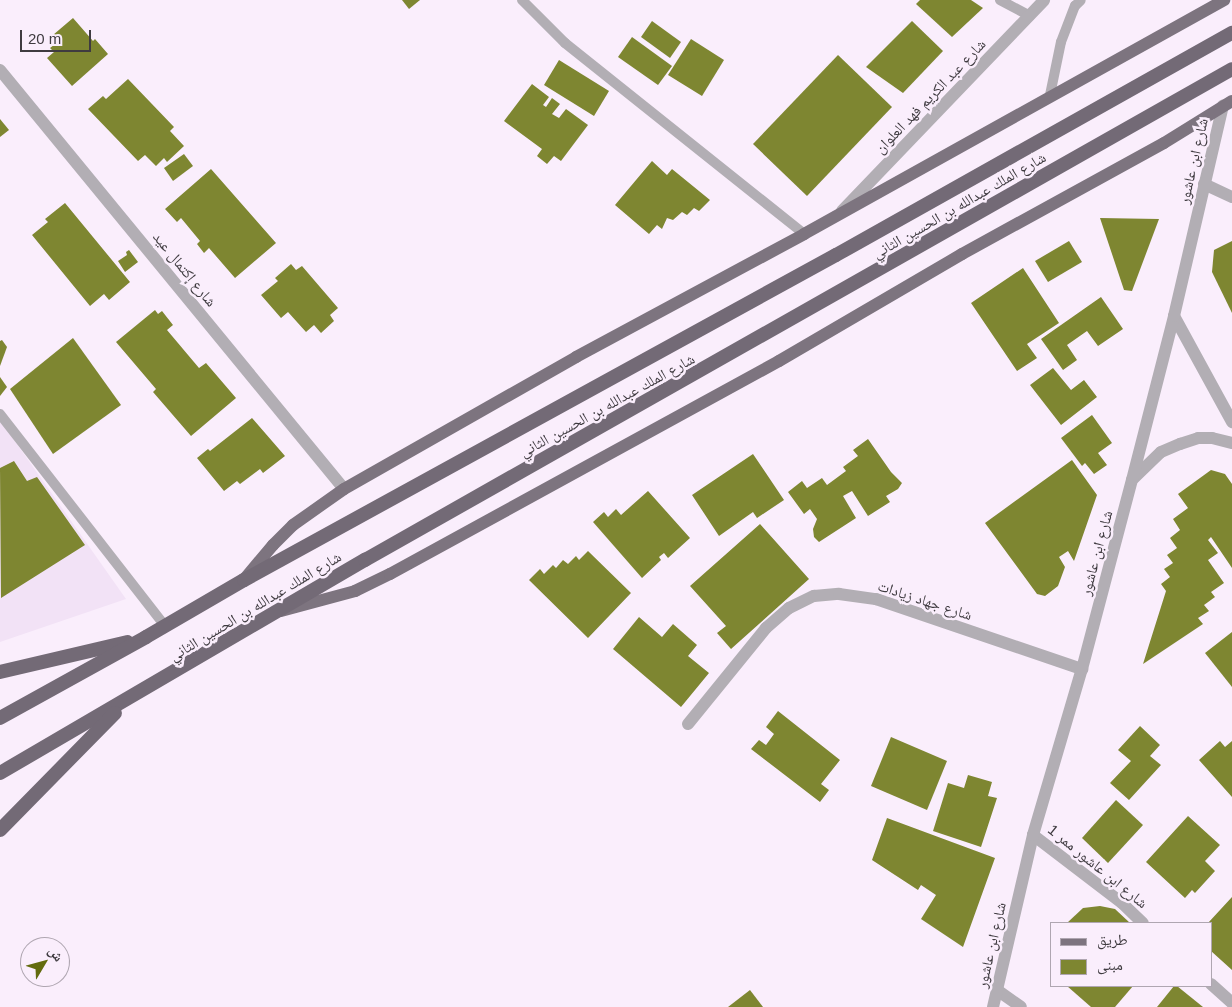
<!DOCTYPE html>
<html>
<head>
<meta charset="utf-8">
<style>
  body { margin:0 }
  #map { position:relative; width:1232px; height:1007px; overflow:hidden; background:#faeefc; font-family:Helvetica,"Noto Naskh Arabic",sans-serif }
  div>[style] { position:absolute }
  .built>* { inset:0; background:#f2e2f6 }
  .building>* { inset:0; background:#7e8631 }
  .service>* { height:10px; margin:-5px; padding:0 5px; transform-origin:5px; border-radius:5px; background:#b2aeb4 }
  .minor>* { height:12px; margin:-6px; padding:0 6px; transform-origin:6px; border-radius:6px; background:#b2aeb4 }
  .primary>* { height:12px; margin:-6px; padding:0 6px; transform-origin:6px; border-radius:6px; background:#7d747f }
  .trunk>* { height:14px; margin:-7px; padding:0 7px; transform-origin:7px; border-radius:7px; background:#736a76 }
  span { translate:-50% -50%; white-space:nowrap; text-align:center; line-height:1.15; -webkit-text-stroke:5px #faeefc; paint-order:stroke }
  .street-label { font-size:15px; color:#3f3b40 }
  .legend { position:absolute; left:1050px; top:922px; width:162px; height:65px; box-sizing:border-box; background:#faeefc; border:1px solid #afa6b1; margin:0; padding:6px 9px; list-style:none; font-size:15px; color:#3f3b40 }
  .legend li { display:flex; align-items:center; gap:10px; height:25px }
  .legend b { width:25px; border:1px solid #afa6b1 }
  .north { position:absolute; left:20px; top:937px; width:50px; height:50px; box-sizing:border-box; background:#faeefc; border:1px solid #afa6b1; border-radius:50%; rotate:53deg; font-size:14px; font-weight:700; line-height:20px; text-align:center; color:#3f3b40 }
  .north::after { content:''; display:block; margin:auto; width:18px; height:22px; background:#636b0e; clip-path:polygon(50% 0,100% 100%,50% 72%,0 100%) }
  .scale { position:absolute; left:20px; top:30px; width:71px; height:22px; box-sizing:border-box; border:2px solid #3f3b40; border-top:0; padding-left:6px; font-size:15px; line-height:18px; white-space:nowrap; color:#3f3b40; -webkit-text-stroke:4px #faeefc; paint-order:stroke }
</style>
</head>
<body>
<div id="map">
  <div class="built">
    <i style="clip-path:polygon(0 420px,126px 599px,0 642px)"></i>
  </div>
  <div class="building">
    <i style="clip-path:polygon(402px 0,420px 0,409px 9px)"></i>
    <i style="clip-path:polygon(920px 0,971px 0,983px 8px,952px 37px,916px 4px)"></i>
    <i style="clip-path:polygon(73px 18px,93px 41px,95px 39px,108px 54px,72px 86px,47px 58px,54px 52px,50px 48px,59px 41px,53px 35px)"></i>
    <i style="clip-path:polygon(652px 21px,681px 42px,670px 58px,641px 37px)"></i>
    <i style="clip-path:polygon(912px 21px,943px 51px,903px 93px,866px 67px)"></i>
    <i style="clip-path:polygon(632px 37px,672px 66px,658px 85px,618px 57px)"></i>
    <i style="clip-path:polygon(691px 39px,724px 60px,702px 96px,668px 75px)"></i>
    <i style="clip-path:polygon(838px 55px,892px 107px,807px 196px,753px 144px)"></i>
    <i style="clip-path:polygon(559px 60px,609px 91px,594px 116px,544px 85px)"></i>
    <i style="clip-path:polygon(128px 79px,174px 127px,170px 131px,184px 146px,167px 162px,164px 158px,156px 166px,145px 155px,138px 161px,88px 109px,103px 96px,106px 99px)"></i>
    <i style="clip-path:polygon(532px 84px,549px 97px,543px 105px,546px 107px,552px 98px,560px 104px,552px 114px,559px 118px,566px 109px,588px 125px,561px 161px,554px 156px,547px 164px,537px 156px,542px 149px,504px 121px)"></i>
    <i style="clip-path:polygon(0 119px,9px 130px,0 137px)"></i>
    <i style="clip-path:polygon(184px 154px,193px 166px,173px 181px,164px 168px)"></i>
    <i style="clip-path:polygon(652px 161px,667px 175px,672px 169px,710px 200px,699px 211px,694px 208px,687px 215px,682px 212px,673px 220px,667px 218px,662px 229px,657px 225px,649px 234px,615px 205px)"></i>
    <i style="clip-path:polygon(211px 169px,276px 243px,235px 278px,209px 248px,204px 253px,197px 244px,200px 241px,181px 218px,177px 222px,165px 209px)"></i>
    <i style="clip-path:polygon(65px 203px,130px 282px,109px 300px,104px 294px,90px 306px,32px 235px,48px 222px,45px 219px)"></i>
    <i style="clip-path:polygon(1100px 218px,1159px 219px,1132px 291px,1124px 290px)"></i>
    <i style="clip-path:polygon(1069px 241px,1082px 262px,1048px 282px,1035px 261px)"></i>
    <i style="clip-path:polygon(1232px 241px,1232px 313px,1212px 272px,1214px 250px)"></i>
    <i style="clip-path:polygon(129px 250px,138px 262px,125px 272px,118px 261px,127px 255px,126px 252px)"></i>
    <i style="clip-path:polygon(291px 264px,296px 270px,302px 266px,338px 308px,330px 315px,334px 321px,321px 333px,314px 325px,306px 332px,288px 312px,281px 318px,261px 295px,278px 281px,275px 278px)"></i>
    <i style="clip-path:polygon(1023px 268px,1059px 323px,1027px 344px,1037px 358px,1017px 371px,971px 303px)"></i>
    <i style="clip-path:polygon(1101px 297px,1123px 329px,1098px 346px,1087px 331px,1067px 345px,1077px 360px,1063px 370px,1041px 339px)"></i>
    <i style="clip-path:polygon(155px 310px,158px 314px,162px 311px,173px 325px,167px 330px,199px 368px,206px 363px,236px 398px,191px 436px,153px 392px,156px 389px,116px 342px)"></i>
    <i style="clip-path:polygon(73px 338px,121px 405px,53px 454px,10px 389px)"></i>
    <i style="clip-path:polygon(2px 340px,7px 347px,0 366px,0 341px)"></i>
    <i style="clip-path:polygon(1053px 368px,1071px 390px,1084px 380px,1097px 397px,1061px 425px,1030px 385px)"></i>
    <i style="clip-path:polygon(0 377px,7px 387px,0 396px)"></i>
    <i style="clip-path:polygon(1092px 415px,1112px 443px,1098px 453px,1107px 465px,1094px 474px,1085px 463px,1082px 466px,1061px 438px)"></i>
    <i style="clip-path:polygon(252px 418px,285px 456px,263px 473px,260px 469px,240px 484px,237px 481px,224px 491px,197px 458px,208px 449px,210px 451px)"></i>
    <i style="clip-path:polygon(868px 439px,891px 472px,902px 483px,898px 489px,886px 496px,890px 502px,868px 516px,852px 491px,843px 496px,856px 518px,819px 542px,814px 537px,813px 529px,817px 519px,810px 509px,804px 514px,788px 492px,802px 481px,807px 488px,822px 478px,827px 485px,846px 471px,843px 467px,858px 456px,853px 450px)"></i>
    <i style="clip-path:polygon(753px 454px,784px 500px,757px 518px,753px 512px,719px 536px,692px 495px)"></i>
    <i style="clip-path:polygon(1072px 460px,1097px 495px,1074px 561px,1068px 551px,1059px 557px,1065px 567px,1058px 586px,1045px 596px,1037px 594px,985px 523px)"></i>
    <i style="clip-path:polygon(14px 461px,27px 481px,37px 477px,85px 545px,1px 598px,0 468px)"></i>
    <i style="clip-path:polygon(1211px 470px,1225px 474px,1232px 484px,1232px 568px,1211px 537px,1208px 540px,1218px 553px,1208px 560px,1224px 583px,1211px 592px,1215px 597px,1204px 605px,1209px 611px,1198px 618px,1203px 624px,1143px 664px,1166px 591px,1161px 584px,1170px 577px,1164px 569px,1173px 563px,1167px 555px,1177px 548px,1170px 538px,1180px 530px,1173px 519px,1188px 508px,1178px 494px)"></i>
    <i style="clip-path:polygon(648px 491px,690px 538px,668px 558px,664px 553px,659px 557px,661px 560px,642px 578px,593px 522px,604px 512px,608px 517px,616px 509px,621px 515px)"></i>
    <i style="clip-path:polygon(760px 524px,809px 579px,731px 649px,717px 633px,726px 626px,690px 586px)"></i>
    <i style="clip-path:polygon(588px 551px,631px 593px,588px 638px,529px 580px,540px 569px,544px 574px,553px 565px,556px 568px,563px 560px,568px 564px,576px 556px,579px 560px)"></i>
    <i style="clip-path:polygon(639px 617px,662px 637px,673px 624px,697px 645px,688px 656px,709px 673px,681px 707px,613px 649px)"></i>
    <i style="clip-path:polygon(1232px 632px,1232px 687px,1205px 653px)"></i>
    <i style="clip-path:polygon(778px 711px,840px 760px,821px 784px,829px 790px,820px 802px,751px 749px,759px 740px,766px 745px,774px 734px,766px 727px)"></i>
    <i style="clip-path:polygon(1140px 726px,1160px 745px,1150px 756px,1161px 765px,1129px 800px,1110px 783px,1131px 761px,1118px 750px)"></i>
    <i style="clip-path:polygon(891px 737px,947px 761px,927px 810px,871px 786px)"></i>
    <i style="clip-path:polygon(1220px 741px,1225px 747px,1232px 741px,1232px 797px,1199px 760px)"></i>
    <i style="clip-path:polygon(968px 775px,992px 782px,988px 796px,997px 798px,981px 847px,933px 831px,948px 783px,964px 788px)"></i>
    <i style="clip-path:polygon(1116px 800px,1143px 825px,1108px 863px,1082px 838px)"></i>
    <i style="clip-path:polygon(1188px 816px,1220px 845px,1205px 861px,1215px 871px,1195px 893px,1192px 890px,1185px 898px,1146px 862px)"></i>
    <i style="clip-path:polygon(887px 818px,995px 858px,963px 947px,921px 919px,936px 895px,921px 885px,918px 890px,872px 860px)"></i>
    <i style="clip-path:polygon(1232px 897px,1232px 970px,1211px 951px,1211px 923px,1208px 923px)"></i>
    <i style="clip-path:polygon(1100px 906px,1115px 909px,1130px 923px,1067px 923px,1083px 908px)"></i>
    <i style="clip-path:polygon(1067px 986px,1133px 986px,1115px 1007px,1091px 1007px)"></i>
    <i style="clip-path:polygon(1174px 986px,1177px 986px,1203px 1007px,1157px 1007px)"></i>
    <i style="clip-path:polygon(750px 990px,763px 1007px,728px 1007px)"></i>
  </div>
  <div class="service">
    <i style="left:522px;top:0;width:61px;rotate:45deg"></i>
    <i style="left:565px;top:43px;width:306px;rotate:38.6deg"></i>
    <i style="left:1000px;top:0;width:34px;rotate:28deg"></i>
    <i style="left:1050px;top:95px;width:54px;rotate:-78.3deg"></i>
    <i style="left:1061px;top:42px;width:39px;rotate:-69deg"></i>
    <i style="left:1075px;top:6px;width:8px;rotate:-45deg"></i>
    <i style="left:0;top:414px;width:269px;rotate:52.1deg"></i>
  </div>
  <div class="minor">
    <i style="left:0;top:70px;width:542px;rotate:50.61deg"></i>
    <i style="left:1204px;top:184px;width:31px;rotate:25deg"></i>
    <i style="left:842px;top:211px;width:292px;rotate:-46.2deg"></i>
    <i style="left:1174px;top:316px;width:121px;rotate:61.3deg"></i>
    <i style="left:1134px;top:478px;width:37px;rotate:-44deg"></i>
    <i style="left:1161px;top:452px;width:21px;rotate:-23deg"></i>
    <i style="left:1180px;top:444px;width:19px;rotate:-18deg"></i>
    <i style="left:1198px;top:438px;width:14px"></i>
    <i style="left:1212px;top:438px;width:21px;rotate:14deg"></i>
    <i style="left:688px;top:724px;width:124px;rotate:-50.9deg"></i>
    <i style="left:766px;top:628px;width:30px;rotate:-41deg"></i>
    <i style="left:789px;top:608px;width:28px;rotate:-26deg"></i>
    <i style="left:814px;top:596px;width:25px;rotate:-5deg"></i>
    <i style="left:839px;top:594px;width:37px;rotate:8deg"></i>
    <i style="left:876px;top:599px;width:218px;rotate:18.8deg"></i>
    <i style="left:1033px;top:835px;width:112px;rotate:37.4deg"></i>
    <i style="left:1122px;top:903px;width:29px;rotate:44deg"></i>
    <i style="left:1211px;top:984px;width:28px;rotate:42deg"></i>
    <i style="left:997px;top:990px;width:29px;rotate:35deg"></i>
    <i style="left:993px;top:1007px;width:177px;rotate:-76.9deg"></i>
    <i style="left:1033px;top:835px;width:173px;rotate:-73.6deg"></i>
    <i style="left:1082px;top:669px;width:196px;rotate:-75.2deg"></i>
    <i style="left:1132px;top:480px;width:169px;rotate:-75.6deg"></i>
    <i style="left:1174px;top:316px;width:216px;rotate:-76.9deg"></i>
  </div>
  <div class="primary">
    <i style="left:246px;top:577px;width:42px;rotate:-49.8deg"></i>
    <i style="left:273px;top:545px;width:28px;rotate:-45deg"></i>
    <i style="left:293px;top:525px;width:62px;rotate:-35.2deg"></i>
    <i style="left:344px;top:489px;width:267px;rotate:-29.6deg"></i>
    <i style="left:576px;top:357px;width:259px;rotate:-28.3deg"></i>
    <i style="left:804px;top:234px;width:481px;rotate:-29.1deg"></i>
    <i style="left:281px;top:611px;width:77px;rotate:-15.1deg"></i>
    <i style="left:355px;top:591px;width:39px;rotate:-26deg"></i>
    <i style="left:390px;top:574px;width:443px;rotate:-28.7deg"></i>
    <i style="left:779px;top:361px;width:212px;rotate:-30.3deg"></i>
    <i style="left:962px;top:254px;width:230px;rotate:-28.8deg"></i>
    <i style="left:1164px;top:143px;width:80px;rotate:-31.7deg"></i>
  </div>
  <div class="trunk">
    <i style="left:0;top:672px;width:131px;rotate:-13.2deg"></i>
    <i style="left:0;top:718px;width:167px;rotate:-29deg"></i>
    <i style="left:146px;top:637px;width:113px;rotate:-30.2deg"></i>
    <i style="left:244px;top:580px;width:675px;rotate:-28.77deg"></i>
    <i style="left:836px;top:255px;width:454px;rotate:-29.3deg"></i>
    <i style="left:0;top:773px;width:423px;rotate:-30.3deg"></i>
    <i style="left:365px;top:560px;width:996px;rotate:-29.52deg"></i>
    <i style="left:0;top:830px;width:164px;rotate:-45.5deg"></i>
  </div>
  <div class="street-label">
    <span style="left:930px;top:96px;rotate:-46deg">شارع عبد الكريم فهد العلوان</span>
    <span style="left:1193px;top:161px;rotate:-77deg">شارع ابن عاشور</span>
    <span style="left:959px;top:205px;rotate:-30deg">شارع الملك عبدالله بن الحسين الثاني</span>
    <span style="left:185px;top:269px;rotate:51deg">شارع إكتمال عيد</span>
    <span style="left:607px;top:405px;rotate:-29deg">شارع الملك عبدالله بن الحسين الثاني</span>
    <span style="left:1096px;top:553px;rotate:-75deg">شارع ابن عاشور</span>
    <span style="left:925px;top:600px;rotate:18deg">شارع جهاد زيادات</span>
    <span style="left:255px;top:606px;rotate:-31deg">شارع الملك عبدالله بن الحسين الثاني</span>
    <span style="left:1098px;top:866px;rotate:39deg">شارع ابن عاشور ممر 1</span>
    <span style="left:991px;top:945px;rotate:-77deg">شارع ابن عاشور</span>
  </div>
  <ul class="legend">
  <li><b style="height:6px;background:#7d747f"></b>طريق</li>
  <li><b style="height:14px;background:#7e8631"></b>مبنى</li>
  </ul>
  <div class="north">ش</div>
  <div class="scale">20 m</div>
</div>
</body>
</html>
